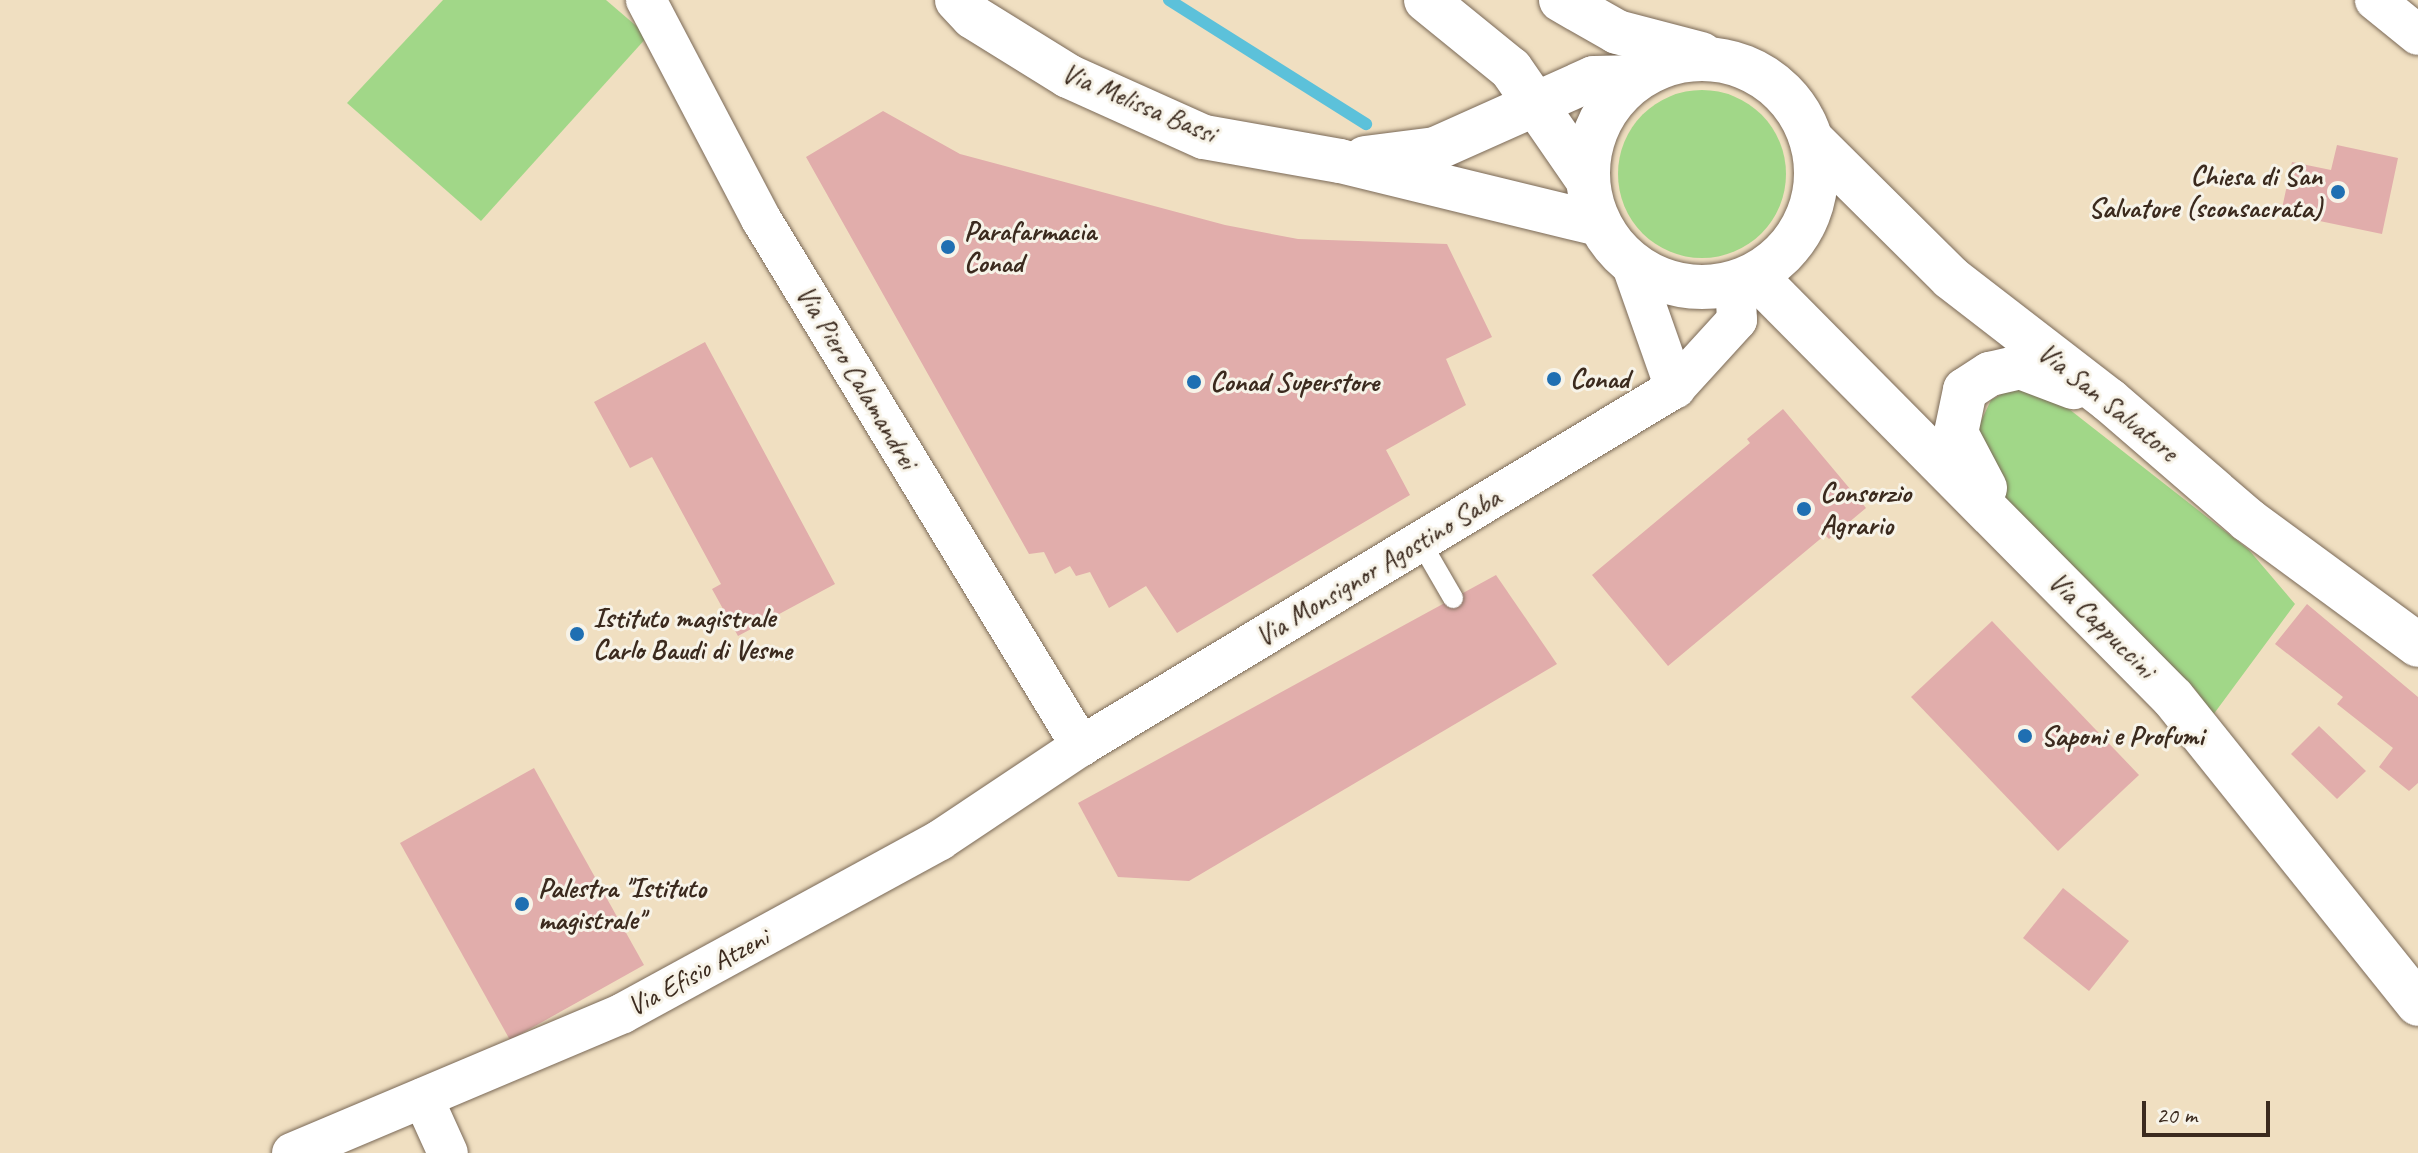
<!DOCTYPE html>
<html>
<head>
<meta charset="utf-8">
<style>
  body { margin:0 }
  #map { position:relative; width:2418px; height:1153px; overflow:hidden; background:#f0dfc1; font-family:Caveat,sans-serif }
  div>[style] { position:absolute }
  .green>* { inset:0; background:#a1d788 }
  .round { border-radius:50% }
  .stream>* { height:12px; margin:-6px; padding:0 6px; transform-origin:6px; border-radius:6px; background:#5cc1da }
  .building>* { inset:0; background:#e1adab }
  .roads { filter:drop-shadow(0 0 2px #7a6957) drop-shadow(0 0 2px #7a6957) }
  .service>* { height:20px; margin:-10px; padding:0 10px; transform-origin:10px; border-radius:10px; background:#fff }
  .minor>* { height:40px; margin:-20px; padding:0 20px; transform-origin:20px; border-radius:20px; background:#fff }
  .tertiary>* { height:44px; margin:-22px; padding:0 22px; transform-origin:22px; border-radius:22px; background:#fff }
  .primary>* { height:44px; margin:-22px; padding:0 22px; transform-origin:22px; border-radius:22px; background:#fff }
  .primary>.ring { margin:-22px; padding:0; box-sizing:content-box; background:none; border:44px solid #fff; border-radius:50% }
  .dots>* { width:22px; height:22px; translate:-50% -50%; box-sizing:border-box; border:4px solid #f7f3e8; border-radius:50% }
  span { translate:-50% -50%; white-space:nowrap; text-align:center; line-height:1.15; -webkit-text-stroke:6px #f7f3e8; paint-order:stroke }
  .street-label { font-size:28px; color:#3b2a1e }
  .poi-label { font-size:28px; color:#3b2a1e; font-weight:700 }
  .right { translate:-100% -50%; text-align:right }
  .left { translate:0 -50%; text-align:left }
  .scale { position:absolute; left:2142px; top:1101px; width:128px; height:36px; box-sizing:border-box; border:4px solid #3b2a1e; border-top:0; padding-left:10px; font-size:24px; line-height:28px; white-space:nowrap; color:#3b2a1e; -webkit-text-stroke:6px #f7f3e8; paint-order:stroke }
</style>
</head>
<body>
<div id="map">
  <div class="green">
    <i style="clip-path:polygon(443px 0,606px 0,648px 36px,481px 221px,347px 103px)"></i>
    <i class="round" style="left:1618px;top:90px;width:168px;height:168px"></i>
    <i style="clip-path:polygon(2024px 382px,2060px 402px,2249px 550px,2295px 604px,2213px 715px,2195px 689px,2013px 516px,1974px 436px,1991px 400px)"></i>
  </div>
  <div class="stream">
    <i style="left:1169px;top:0;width:233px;rotate:32.2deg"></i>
  </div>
  <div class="building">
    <i style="clip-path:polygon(883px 111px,960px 154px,1225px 225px,1298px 239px,1447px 244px,1492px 337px,1446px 359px,1466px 405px,1386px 450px,1410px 495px,1177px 633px,1146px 586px,1109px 608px,1090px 572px,1076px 576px,1070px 566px,1055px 574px,1044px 552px,1029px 554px,806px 157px)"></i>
    <i style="clip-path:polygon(2337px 145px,2398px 158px,2382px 234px,2281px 213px,2292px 162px,2331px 170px)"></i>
    <i style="clip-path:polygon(705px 342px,835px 584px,738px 636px,712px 589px,721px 584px,652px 457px,630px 468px,594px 402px)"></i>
    <i style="clip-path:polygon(1783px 409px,1866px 508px,1829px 539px,1825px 535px,1668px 666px,1592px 575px,1750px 443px,1747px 439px)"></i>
    <i style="clip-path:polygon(1496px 575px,1557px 664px,1189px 881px,1118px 877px,1078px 803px)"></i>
    <i style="clip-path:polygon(2307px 604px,2418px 697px,2418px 783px,2409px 791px,2379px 767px,2393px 748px,2337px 704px,2343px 697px,2275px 644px)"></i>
    <i style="clip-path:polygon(1992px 621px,2139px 775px,2058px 851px,1911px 697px)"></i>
    <i style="clip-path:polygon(2319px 726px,2366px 771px,2337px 799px,2291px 754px)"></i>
    <i style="clip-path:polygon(534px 768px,644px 965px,510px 1040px,400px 843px)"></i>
    <i style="clip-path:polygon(2063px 888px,2129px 941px,2089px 991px,2023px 938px)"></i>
  </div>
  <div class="roads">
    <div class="service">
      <i style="left:1420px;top:541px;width:66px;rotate:59.9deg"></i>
    </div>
    <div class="minor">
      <i style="left:646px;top:0;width:247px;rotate:62.3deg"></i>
      <i style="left:761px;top:219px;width:617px;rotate:58.73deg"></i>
      <i style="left:2375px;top:0;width:55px;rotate:39.1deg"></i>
      <i style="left:1631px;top:263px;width:133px;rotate:70.6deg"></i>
      <i style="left:423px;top:1098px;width:60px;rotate:65.6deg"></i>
      <i style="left:292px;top:1153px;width:359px;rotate:-22.9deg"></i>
      <i style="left:623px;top:1013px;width:361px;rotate:-28.6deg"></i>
      <i style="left:940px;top:840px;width:169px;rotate:-33.7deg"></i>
      <i style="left:1081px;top:746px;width:694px;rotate:-31.08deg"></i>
      <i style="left:1675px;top:388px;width:92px;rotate:-47.6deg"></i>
      <i style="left:1737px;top:320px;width:37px;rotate:-93deg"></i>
    </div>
    <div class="tertiary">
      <i style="left:957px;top:0;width:23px;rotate:47deg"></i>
      <i style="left:973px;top:17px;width:112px;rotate:31.8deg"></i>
      <i style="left:1068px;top:76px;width:149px;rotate:24.2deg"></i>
      <i style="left:1204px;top:137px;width:138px;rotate:10deg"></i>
      <i style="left:1340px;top:161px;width:266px;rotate:13.7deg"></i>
      <i style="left:1365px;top:158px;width:71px;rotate:-7.3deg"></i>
      <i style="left:1435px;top:149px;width:174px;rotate:-24.1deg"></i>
      <i style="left:1594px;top:78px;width:45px;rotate:-1.3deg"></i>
    </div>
    <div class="primary">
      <i style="left:1426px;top:0;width:109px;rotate:39.1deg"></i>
      <i style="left:1511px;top:69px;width:134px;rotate:55.4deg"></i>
      <i style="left:1561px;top:0;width:64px;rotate:29.7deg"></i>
      <i style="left:1617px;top:32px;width:87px;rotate:14.7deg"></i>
      <i class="ring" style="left:1588px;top:59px;width:184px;height:184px"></i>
      <i style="left:1813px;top:141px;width:194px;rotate:44.8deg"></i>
      <i style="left:1951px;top:278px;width:200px;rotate:37.7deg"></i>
      <i style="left:2109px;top:400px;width:184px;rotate:40.8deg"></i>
      <i style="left:2248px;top:520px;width:211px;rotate:36.3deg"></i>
      <i style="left:1754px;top:275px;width:595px;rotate:45.27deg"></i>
      <i style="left:2173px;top:698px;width:392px;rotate:51.3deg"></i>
      <i style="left:1985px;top:488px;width:62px;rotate:-117.8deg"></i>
      <i style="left:1956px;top:433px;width:44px;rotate:-78.2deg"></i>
      <i style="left:1965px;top:390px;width:30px;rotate:-33deg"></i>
      <i style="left:1990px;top:374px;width:31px;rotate:-13deg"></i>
      <i style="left:2020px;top:367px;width:57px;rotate:20.7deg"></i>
    </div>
  </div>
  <div class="dots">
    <i style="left:2338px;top:192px;background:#1f6fb2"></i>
    <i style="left:948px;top:247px;background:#1f6fb2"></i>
    <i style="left:1554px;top:379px;background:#1f6fb2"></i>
    <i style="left:1194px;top:382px;background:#1f6fb2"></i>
    <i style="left:1804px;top:509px;background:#1f6fb2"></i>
    <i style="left:577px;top:634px;background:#1f6fb2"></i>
    <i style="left:2025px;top:736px;background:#1f6fb2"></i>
    <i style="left:522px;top:904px;background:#1f6fb2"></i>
  </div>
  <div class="street-label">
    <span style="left:1139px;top:103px;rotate:23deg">Via Melissa Bassi</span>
    <span style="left:857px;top:377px;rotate:59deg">Via Piero Calamandrei</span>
    <span style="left:2108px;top:402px;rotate:39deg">Via San Salvatore</span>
    <span style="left:1378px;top:567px;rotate:-31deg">Via Monsignor Agostino Saba</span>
    <span style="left:2102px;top:625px;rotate:45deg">Via Cappuccini</span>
    <span style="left:698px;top:972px;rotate:-28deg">Via Efisio Atzeni</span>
  </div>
  <div class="poi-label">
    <span class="right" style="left:2322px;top:192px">Chiesa di San<br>Salvatore (sconsacrata)</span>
    <span class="left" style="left:964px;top:247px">Parafarmacia<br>Conad</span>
    <span class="left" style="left:1570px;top:379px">Conad</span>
    <span class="left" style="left:1210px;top:382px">Conad Superstore</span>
    <span class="left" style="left:1820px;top:509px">Consorzio<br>Agrario</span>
    <span class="left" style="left:593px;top:634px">Istituto magistrale<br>Carlo Baudi di Vesme</span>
    <span class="left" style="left:2041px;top:736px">Saponi e Profumi</span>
    <span class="left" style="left:538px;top:904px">Palestra "Istituto<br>magistrale"</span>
  </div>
  <div class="scale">20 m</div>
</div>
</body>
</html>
